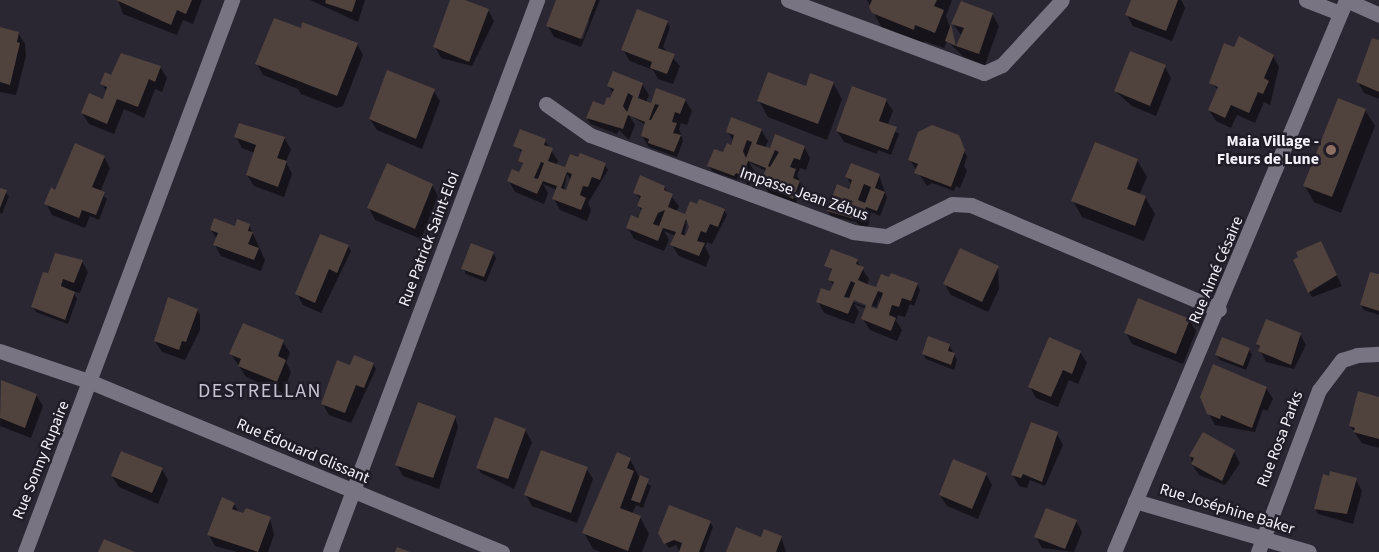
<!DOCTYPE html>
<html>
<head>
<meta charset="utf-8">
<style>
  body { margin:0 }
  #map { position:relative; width:1379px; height:552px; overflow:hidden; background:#2a2632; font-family:"Source Sans 3",sans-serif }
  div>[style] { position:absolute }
  .shadow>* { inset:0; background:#0007 }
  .building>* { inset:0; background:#50423d }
  .minor>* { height:15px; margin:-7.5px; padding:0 7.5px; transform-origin:7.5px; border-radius:7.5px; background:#787481 }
  .dots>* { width:16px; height:16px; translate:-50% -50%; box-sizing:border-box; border:3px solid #211d28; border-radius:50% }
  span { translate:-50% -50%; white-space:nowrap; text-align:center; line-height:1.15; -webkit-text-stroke:5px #211d28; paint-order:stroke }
  .poi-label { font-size:16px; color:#f4f2f9; font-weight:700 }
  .right { translate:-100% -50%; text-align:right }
  .street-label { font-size:16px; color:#f4f2f9 }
  .quarter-label { font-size:20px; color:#c7c2d1; letter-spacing:1.5px }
</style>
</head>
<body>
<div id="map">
  <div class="shadow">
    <i style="clip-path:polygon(118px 0,202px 0,193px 24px,183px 20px,177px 35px,123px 14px)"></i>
    <i style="clip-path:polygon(310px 0,365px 0,358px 22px)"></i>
    <i style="clip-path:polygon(452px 0,488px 10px,494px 21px,472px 66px,441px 58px,435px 47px)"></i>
    <i style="clip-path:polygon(evenodd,558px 0,600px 0,581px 47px,554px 37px,548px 26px,558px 0,590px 19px,583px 39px,580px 38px,585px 24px,590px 19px)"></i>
    <i style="clip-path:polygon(867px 0,952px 0,946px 16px,957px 47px,962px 36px,953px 24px,992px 14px,999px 26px,985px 65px,964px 57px,947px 41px,944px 48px,924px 41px,923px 45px,883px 30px)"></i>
    <i style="clip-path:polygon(1133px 0,1181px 0,1185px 8px,1172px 41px,1133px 26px,1127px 15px)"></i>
    <i style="clip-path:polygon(667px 22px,670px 27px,663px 47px,680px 66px,673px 84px,658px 79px,653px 70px,630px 61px,623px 50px)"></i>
    <i style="clip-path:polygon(0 29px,18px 33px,25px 44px,26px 56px,16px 95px,0 92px)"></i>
    <i style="clip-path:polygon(302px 30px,357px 44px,363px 55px,343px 106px,337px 108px,301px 94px,298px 89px,263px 75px,257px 64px)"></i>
    <i style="clip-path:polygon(1240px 38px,1273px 56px,1279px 67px,1270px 105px,1264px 102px,1255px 123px,1237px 115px,1231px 128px,1216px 121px,1209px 110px,1218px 90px,1210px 82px)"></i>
    <i style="clip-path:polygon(1379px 42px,1379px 99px,1364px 93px,1358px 82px)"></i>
    <i style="clip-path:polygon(160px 67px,167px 78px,162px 92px,155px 89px,144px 118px,124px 109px,114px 134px,89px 124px,82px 113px,104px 101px,107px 93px,102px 84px,112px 77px)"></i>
    <i style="clip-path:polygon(1165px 67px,1171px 78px,1156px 116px,1132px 106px,1115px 91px)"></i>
    <i style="clip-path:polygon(833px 83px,842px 99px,827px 140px,768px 117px,759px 101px)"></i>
    <i style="clip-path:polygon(642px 84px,649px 95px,646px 102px,652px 105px,657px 90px,685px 100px,692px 111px,687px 125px,681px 123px,679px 129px,683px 141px,677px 157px,649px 147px,642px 136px,646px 125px,629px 115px,635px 125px,629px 140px,619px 130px,617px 134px,591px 124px,587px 118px,605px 110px,613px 93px,609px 86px)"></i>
    <i style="clip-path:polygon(433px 90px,440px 101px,422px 149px,377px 130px,370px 119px)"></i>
    <i style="clip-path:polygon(886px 100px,893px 111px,887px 126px,899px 134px,891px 155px,878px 150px,877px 154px,844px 142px,837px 131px)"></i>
    <i style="clip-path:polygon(1365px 110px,1375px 126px,1341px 213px,1314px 202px,1305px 186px)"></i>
    <i style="clip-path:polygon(761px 130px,768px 141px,765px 148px,804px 147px,810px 158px,806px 170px,800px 168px,797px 175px,802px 187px,796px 203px,769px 193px,762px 182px,766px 171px,749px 162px,754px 171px,749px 186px,739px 175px,737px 180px,712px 171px,709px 165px,724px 157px,733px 141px,728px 132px)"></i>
    <i style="clip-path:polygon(953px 134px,967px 156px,964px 166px,967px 171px,960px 188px,956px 186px,954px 191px,932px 183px,927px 186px,910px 160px)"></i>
    <i style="clip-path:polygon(236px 137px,284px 138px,291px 149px,286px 162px,292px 174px,284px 197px,254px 186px,247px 175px,255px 153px,242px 148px)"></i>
    <i style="clip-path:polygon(evenodd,545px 141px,558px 161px,556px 165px,564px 168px,605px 165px,608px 170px,588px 203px,591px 210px,587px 221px,560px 210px,554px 199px,557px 190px,543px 184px,548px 193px,544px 204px,515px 192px,509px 181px,520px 174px,524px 154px,515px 146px,545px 141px,567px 174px,571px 180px,563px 196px,567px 174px)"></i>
    <i style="clip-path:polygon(104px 157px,110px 168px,100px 192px,107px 199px,99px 220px,90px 216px,85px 228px,52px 215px,46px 203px,56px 192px)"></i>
    <i style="clip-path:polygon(1137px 160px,1147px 177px,1139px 195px,1145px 197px,1155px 214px,1144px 241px,1082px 217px,1073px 201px)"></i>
    <i style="clip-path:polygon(879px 175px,887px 198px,880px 216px,871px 212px,867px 231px,856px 222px,831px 216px,828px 211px,851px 185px,847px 177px)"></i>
    <i style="clip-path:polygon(432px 185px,438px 196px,421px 239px,375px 220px,369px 208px)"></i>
    <i style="clip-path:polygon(evenodd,664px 187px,679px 206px,676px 212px,684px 215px,724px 210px,727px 215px,712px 244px,707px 242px,705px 247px,710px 256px,706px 267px,679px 256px,672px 245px,676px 236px,664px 231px,669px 240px,664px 251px,634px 239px,628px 228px,642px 212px,639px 206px,641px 200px,635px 193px,664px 187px,687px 220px,690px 227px,683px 241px,687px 220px)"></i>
    <i style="clip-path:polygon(0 189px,9px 196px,2px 214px,0 213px)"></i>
    <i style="clip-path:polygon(249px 225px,265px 260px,261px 271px,221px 256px,215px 245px,217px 239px,211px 230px)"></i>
    <i style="clip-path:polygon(1321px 243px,1342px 286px,1312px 297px,1309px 292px)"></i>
    <i style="clip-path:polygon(348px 246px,351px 251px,321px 313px,303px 305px,297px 294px)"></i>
    <i style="clip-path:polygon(evenodd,832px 251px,857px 261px,869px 279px,867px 285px,876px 289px,882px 276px,890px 279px,892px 275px,917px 284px,920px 290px,914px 306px,910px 304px,905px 317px,898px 315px,896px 321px,902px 330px,897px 341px,870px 330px,863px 319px,867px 309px,854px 304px,859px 312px,854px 324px,824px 313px,818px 301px,822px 290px,831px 293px,834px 286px,830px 280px,833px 271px,826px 266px,832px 251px,829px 265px,841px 266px,840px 269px,829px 268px,829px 265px,832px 251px,880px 296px,878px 311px,853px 302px,853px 298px,876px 307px,880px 296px)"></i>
    <i style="clip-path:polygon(493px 253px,496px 258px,486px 282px,466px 274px,463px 268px)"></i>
    <i style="clip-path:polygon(56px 254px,82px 261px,88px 272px,80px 293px,73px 291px,77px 299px,68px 324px,36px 312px,33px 307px)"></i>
    <i style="clip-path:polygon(998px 268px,999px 289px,988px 312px,951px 295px,945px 284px)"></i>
    <i style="clip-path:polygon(1379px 276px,1379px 315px,1364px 310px,1361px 305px)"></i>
    <i style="clip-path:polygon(168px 299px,197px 310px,200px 315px,200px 330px,185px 360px,162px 352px,155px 341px)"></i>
    <i style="clip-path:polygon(1189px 320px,1196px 331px,1183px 364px,1132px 344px,1126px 333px)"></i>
    <i style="clip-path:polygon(1300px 334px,1306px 345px,1294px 369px,1266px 362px,1257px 344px)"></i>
    <i style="clip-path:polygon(283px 342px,290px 353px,286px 362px,291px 372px,283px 393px,246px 377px,231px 354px)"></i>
    <i style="clip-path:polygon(949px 345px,957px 360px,954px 370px,926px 359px,923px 354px)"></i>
    <i style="clip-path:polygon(1249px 349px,1252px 355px,1246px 370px,1220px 360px,1216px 355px)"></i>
    <i style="clip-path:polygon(1080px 352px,1087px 363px,1078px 384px,1069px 380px,1058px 407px,1036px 398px,1030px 387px)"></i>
    <i style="clip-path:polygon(373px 364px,376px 369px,351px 423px,329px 415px,323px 404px,351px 367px)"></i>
    <i style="clip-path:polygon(2px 382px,36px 395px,43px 406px,31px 438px,0 426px)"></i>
    <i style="clip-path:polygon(1266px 388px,1273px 399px,1267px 411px,1263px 409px,1255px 432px,1215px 425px,1209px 414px)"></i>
    <i style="clip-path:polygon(1379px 399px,1379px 448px,1362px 443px,1350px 426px)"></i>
    <i style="clip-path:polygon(455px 417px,458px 427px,439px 489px,403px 476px,397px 465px)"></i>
    <i style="clip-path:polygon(525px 430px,532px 442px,514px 489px,481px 473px,478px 468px)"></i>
    <i style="clip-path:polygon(1057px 434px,1063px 445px,1045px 486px,1030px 480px,1027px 488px,1019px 486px,1013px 475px)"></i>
    <i style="clip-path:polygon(1234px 452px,1240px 463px,1225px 485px,1199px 475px,1192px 464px,1191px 456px)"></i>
    <i style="clip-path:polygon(630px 459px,639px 477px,651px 486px,643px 508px,636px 505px,632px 514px,640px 517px,649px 534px,642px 552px,601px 552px,593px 549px,584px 533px)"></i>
    <i style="clip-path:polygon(586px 468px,593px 479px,577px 523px,532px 506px,526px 495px)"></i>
    <i style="clip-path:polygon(162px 469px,168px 480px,158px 504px,119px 487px,112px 476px)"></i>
    <i style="clip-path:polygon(986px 474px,992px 485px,978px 519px,947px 506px,940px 495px)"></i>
    <i style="clip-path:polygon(1356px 480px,1362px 491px,1353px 524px,1318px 514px,1315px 509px)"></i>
    <i style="clip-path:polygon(234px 504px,239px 513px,270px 519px,274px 535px,268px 552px,237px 552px,215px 546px,209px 535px)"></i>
    <i style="clip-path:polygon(1076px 521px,1082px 532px,1074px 552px,1042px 548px,1036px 537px)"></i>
    <i style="clip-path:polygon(710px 522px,713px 527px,704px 552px,680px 552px,676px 545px,669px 548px,659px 533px)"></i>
    <i style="clip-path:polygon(781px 537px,786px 552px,728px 552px,760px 538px)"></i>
  </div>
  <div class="building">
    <i style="clip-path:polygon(116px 0,192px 0,186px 14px,177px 10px,171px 25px)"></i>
    <i style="clip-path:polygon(326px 0,356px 0,352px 12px,325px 3px)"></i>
    <i style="clip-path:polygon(450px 0,465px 0,489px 9px,469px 62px,433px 47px)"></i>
    <i style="clip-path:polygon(556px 0,596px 0,581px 39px,546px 26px)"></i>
    <i style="clip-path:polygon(872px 0,937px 0,934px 6px,944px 10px,935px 33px,915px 25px,914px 30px,872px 13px,869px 7px)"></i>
    <i style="clip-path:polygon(1131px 0,1178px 0,1166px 31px,1125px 15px)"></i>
    <i style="clip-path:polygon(961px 1px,993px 13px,979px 54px,956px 46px,945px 41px,951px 24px,956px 46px,964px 28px,951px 24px)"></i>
    <i style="clip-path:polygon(637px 9px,668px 21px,658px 48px,675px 54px,667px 74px,650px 68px,652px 62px,621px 50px)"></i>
    <i style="clip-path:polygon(274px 18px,301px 28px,302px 22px,358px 43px,337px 96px,255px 64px)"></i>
    <i style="clip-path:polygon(0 27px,19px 32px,17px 42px,20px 43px,10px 85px,0 82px)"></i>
    <i style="clip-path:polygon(1239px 36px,1274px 55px,1264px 78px,1269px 81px,1263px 94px,1258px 92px,1249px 113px,1231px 105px,1225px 118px,1208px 110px,1218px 87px,1209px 83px,1224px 43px,1234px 47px)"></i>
    <i style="clip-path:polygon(1372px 38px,1379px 40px,1379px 92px,1356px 82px)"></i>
    <i style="clip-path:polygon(1130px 51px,1166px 65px,1150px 106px,1114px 91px)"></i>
    <i style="clip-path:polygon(121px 53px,161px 66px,155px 82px,149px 79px,138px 107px,117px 99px,107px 124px,81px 113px,89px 93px,103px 99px,107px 87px,100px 84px,105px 72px,111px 75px)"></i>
    <i style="clip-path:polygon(387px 70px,435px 89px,416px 139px,369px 119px)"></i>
    <i style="clip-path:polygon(evenodd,613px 71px,643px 83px,638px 98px,651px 103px,656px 88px,686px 99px,680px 114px,675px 112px,672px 122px,677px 123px,673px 133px,681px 135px,674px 152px,648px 143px,649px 139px,641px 136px,645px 122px,628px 115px,623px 129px,586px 118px,593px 101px,604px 105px,607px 97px,610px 98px,614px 89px,607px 86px,613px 71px,628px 93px,633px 96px,627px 112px,623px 106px,628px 93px,613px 71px,655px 104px,659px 105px,651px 120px,649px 120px,655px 104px)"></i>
    <i style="clip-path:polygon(768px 72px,806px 86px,810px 73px,834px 82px,818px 124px,757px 101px)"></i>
    <i style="clip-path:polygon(852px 86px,887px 99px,879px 121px,897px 127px,888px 150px,836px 131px)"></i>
    <i style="clip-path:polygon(1338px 98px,1366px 109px,1332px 197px,1303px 186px)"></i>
    <i style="clip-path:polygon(evenodd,731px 117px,762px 129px,756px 144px,770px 148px,775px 134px,805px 146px,800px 160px,794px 158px,790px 167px,796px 169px,793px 178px,800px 181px,793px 199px,761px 182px,766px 168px,756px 164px,748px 161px,743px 176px,736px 173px,734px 176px,707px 166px,714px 149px,723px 152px,727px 143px,731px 145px,734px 135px,726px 132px,731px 117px,747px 140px,752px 142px,746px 158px,743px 151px,747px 140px,731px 117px,775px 150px,779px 152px,770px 167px,768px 166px,775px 150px)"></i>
    <i style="clip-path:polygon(239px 123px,285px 137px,277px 158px,287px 161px,278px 187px,246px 175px,256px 145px,234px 137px)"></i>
    <i style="clip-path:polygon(932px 125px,959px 135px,965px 150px,951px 187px,914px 173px,918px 164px,908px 160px,918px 132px)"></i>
    <i style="clip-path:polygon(evenodd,520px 129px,546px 139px,544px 145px,553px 148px,548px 161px,565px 167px,570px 154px,578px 157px,580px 153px,606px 163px,600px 180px,592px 177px,588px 187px,583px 186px,580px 195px,586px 198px,581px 210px,552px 199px,557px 186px,551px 184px,543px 181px,537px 194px,507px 181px,512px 169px,519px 172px,523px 163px,518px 161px,522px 150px,513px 146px,520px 129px,541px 162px,544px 163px,538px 179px,534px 178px,541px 162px,520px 129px,567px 172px,572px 174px,566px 190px,561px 188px,567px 172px)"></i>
    <i style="clip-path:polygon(1095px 142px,1138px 159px,1127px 189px,1146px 196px,1135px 226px,1071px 201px)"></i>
    <i style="clip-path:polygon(75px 143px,105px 156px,92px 187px,105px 192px,96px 215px,82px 210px,79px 218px,44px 204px,51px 187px,55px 190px)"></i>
    <i style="clip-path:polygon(387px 163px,433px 184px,415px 229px,367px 208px)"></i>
    <i style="clip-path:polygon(evenodd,851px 163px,880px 174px,875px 188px,885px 192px,877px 211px,866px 207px,861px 221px,827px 211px,837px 184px,849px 189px,852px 180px,845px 177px,851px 163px,864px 184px,871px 187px,865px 203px,858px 200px,864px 184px)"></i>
    <i style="clip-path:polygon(evenodd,640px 175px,665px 186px,664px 190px,673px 194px,668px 207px,685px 214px,690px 201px,697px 204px,699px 199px,725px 209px,718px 227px,710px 224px,706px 233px,701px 231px,697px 241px,705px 243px,699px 256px,670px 245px,676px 232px,663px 228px,658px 241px,626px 228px,631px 215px,638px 218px,642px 208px,637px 206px,641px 196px,633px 193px,640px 175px,665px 210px,659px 226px,653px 224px,658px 213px,665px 210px,640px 175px,686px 219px,689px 227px,685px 236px,681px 234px,686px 219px)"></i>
    <i style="clip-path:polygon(0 188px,7px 190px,0 208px)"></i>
    <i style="clip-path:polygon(214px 218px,235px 226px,237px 219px,250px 224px,248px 231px,253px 232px,248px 244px,259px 248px,254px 260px,213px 245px,218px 233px,210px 230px)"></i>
    <i style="clip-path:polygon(320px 234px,349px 245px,337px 273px,329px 269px,315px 303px,295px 294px)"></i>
    <i style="clip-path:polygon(1321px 241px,1337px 275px,1308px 293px,1293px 260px,1298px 257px,1296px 252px)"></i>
    <i style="clip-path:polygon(471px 243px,494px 252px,484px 277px,461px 269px)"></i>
    <i style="clip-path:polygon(960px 248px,999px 266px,982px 302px,943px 284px)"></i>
    <i style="clip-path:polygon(evenodd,831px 249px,858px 259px,856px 264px,864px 267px,858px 280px,867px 284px,876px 287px,881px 274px,889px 277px,891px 273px,918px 283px,911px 301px,902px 298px,899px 307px,892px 305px,889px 315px,896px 318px,891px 331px,861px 319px,866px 305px,854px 300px,848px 314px,816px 302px,821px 288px,830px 291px,834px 282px,828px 280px,832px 269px,824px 266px,831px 249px,851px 281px,855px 283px,849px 298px,844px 297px,851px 281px,831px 249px,878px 291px,883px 293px,877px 309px,871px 307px,878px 291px)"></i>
    <i style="clip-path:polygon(55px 253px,83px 260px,74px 283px,63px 279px,61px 286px,75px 292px,65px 320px,31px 307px,43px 272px,48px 273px)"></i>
    <i style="clip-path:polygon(1370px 272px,1379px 274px,1379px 311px,1360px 305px)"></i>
    <i style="clip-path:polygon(168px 297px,198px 309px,186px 342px,182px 341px,179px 350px,154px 341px)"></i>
    <i style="clip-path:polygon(1138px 298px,1190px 319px,1176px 354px,1124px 333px)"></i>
    <i style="clip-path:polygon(1266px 319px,1301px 333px,1291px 365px,1258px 351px,1260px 346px,1256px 344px)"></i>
    <i style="clip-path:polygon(243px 323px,284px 340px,278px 356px,286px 360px,277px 382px,238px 366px,241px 359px,229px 354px)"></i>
    <i style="clip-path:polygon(928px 336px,950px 344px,948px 351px,955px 353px,951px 365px,922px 354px)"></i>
    <i style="clip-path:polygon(1049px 337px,1081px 351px,1072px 374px,1063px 370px,1051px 397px,1028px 387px)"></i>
    <i style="clip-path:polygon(1222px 337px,1250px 348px,1243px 366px,1215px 355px)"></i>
    <i style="clip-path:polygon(354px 355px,374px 363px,364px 388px,356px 385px,345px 413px,321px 404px,337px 360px,350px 365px)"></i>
    <i style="clip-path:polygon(1213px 364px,1267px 387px,1252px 428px,1221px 415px,1220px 419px,1207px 414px,1200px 397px)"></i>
    <i style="clip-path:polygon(1px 380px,37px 394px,25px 428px,0 418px)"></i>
    <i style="clip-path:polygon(1358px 391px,1379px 397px,1379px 439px,1353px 432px,1355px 428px,1349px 426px)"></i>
    <i style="clip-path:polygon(418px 402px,456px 416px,433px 478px,395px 465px)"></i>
    <i style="clip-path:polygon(495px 417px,526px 429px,508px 479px,476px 468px)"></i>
    <i style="clip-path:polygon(1031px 422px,1058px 432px,1042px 482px,1023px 474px,1021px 478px,1011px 475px)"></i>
    <i style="clip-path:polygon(1203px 432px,1235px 450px,1222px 481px,1191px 464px,1194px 458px,1189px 456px)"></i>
    <i style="clip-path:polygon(541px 450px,588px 467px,571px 513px,524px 495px)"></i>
    <i style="clip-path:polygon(121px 451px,163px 468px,152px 493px,111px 476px)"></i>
    <i style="clip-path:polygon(617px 452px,631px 458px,627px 468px,634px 471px,620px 508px,641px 516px,628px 551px,582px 533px)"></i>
    <i style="clip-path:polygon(953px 459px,987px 473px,972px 509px,939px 495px)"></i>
    <i style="clip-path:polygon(1330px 471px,1357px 478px,1347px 514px,1314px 509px,1323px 474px,1329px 476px)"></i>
    <i style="clip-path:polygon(640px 475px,649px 479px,640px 503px,631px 500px)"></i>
    <i style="clip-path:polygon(222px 497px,235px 503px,232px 509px,243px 513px,246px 508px,271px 517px,258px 552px,207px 535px)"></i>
    <i style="clip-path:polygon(669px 505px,711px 521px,699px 552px,679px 552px,682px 543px,674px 540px,664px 544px,658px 533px)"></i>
    <i style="clip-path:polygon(1046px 508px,1077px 520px,1065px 549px,1034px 537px)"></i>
    <i style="clip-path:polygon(736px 527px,761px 537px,764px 529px,782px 536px,776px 552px,726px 552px)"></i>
    <i style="clip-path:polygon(104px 539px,135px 552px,98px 552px)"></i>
    <i style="clip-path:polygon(397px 547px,410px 552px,395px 552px)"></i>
  </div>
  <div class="minor">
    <i style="left:788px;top:0;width:209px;rotate:20.4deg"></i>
    <i style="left:984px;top:73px;width:20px;rotate:-24deg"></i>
    <i style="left:1002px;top:65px;width:88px;rotate:-47.3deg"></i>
    <i style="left:1306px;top:0;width:36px;rotate:21deg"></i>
    <i style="left:1346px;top:0;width:36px;rotate:24deg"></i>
    <i style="left:546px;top:104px;width:54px;rotate:35.2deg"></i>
    <i style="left:590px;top:135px;width:280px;rotate:20.2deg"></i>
    <i style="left:853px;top:232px;width:34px;rotate:7deg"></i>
    <i style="left:887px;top:236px;width:72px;rotate:-26.2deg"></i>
    <i style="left:952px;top:204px;width:19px;rotate:3deg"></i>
    <i style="left:971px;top:205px;width:269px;rotate:22.9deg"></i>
    <i style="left:0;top:351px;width:96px;rotate:18.8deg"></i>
    <i style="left:91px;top:382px;width:445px;rotate:22.5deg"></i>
    <i style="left:1135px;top:501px;width:181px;rotate:16.3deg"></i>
    <i style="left:25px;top:552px;width:590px;rotate:-69.44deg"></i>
    <i style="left:330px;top:552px;width:590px;rotate:-69.44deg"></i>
    <i style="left:1114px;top:552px;width:599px;rotate:-67.2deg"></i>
    <i style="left:1258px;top:552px;width:173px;rotate:-69.4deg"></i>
    <i style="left:1319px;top:390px;width:38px;rotate:-53deg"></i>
    <i style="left:1342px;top:360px;width:16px;rotate:-18deg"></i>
    <i style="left:1357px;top:355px;width:22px;rotate:-3deg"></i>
  </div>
  <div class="dots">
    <i style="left:1331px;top:150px;background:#8d6e63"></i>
  </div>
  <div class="poi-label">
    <span class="right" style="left:1319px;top:150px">Maia Village -<br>Fleurs de Lune</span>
  </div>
  <div class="street-label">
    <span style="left:804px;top:194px;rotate:19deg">Impasse Jean Zébus</span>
    <span style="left:429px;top:239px;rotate:-69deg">Rue Patrick Saint-Eloi</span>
    <span style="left:1216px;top:270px;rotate:-67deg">Rue Aimé Césaire</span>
    <span style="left:1280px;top:439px;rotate:-69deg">Rue Rosa Parks</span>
    <span style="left:303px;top:451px;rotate:23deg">Rue Édouard Glissant</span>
    <span style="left:41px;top:460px;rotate:-68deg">Rue Sonny Rupaire</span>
    <span style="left:1227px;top:509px;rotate:17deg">Rue Joséphine Baker</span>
  </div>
  <div class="quarter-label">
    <span style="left:260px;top:391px">DESTRELLAN</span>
  </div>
</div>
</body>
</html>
